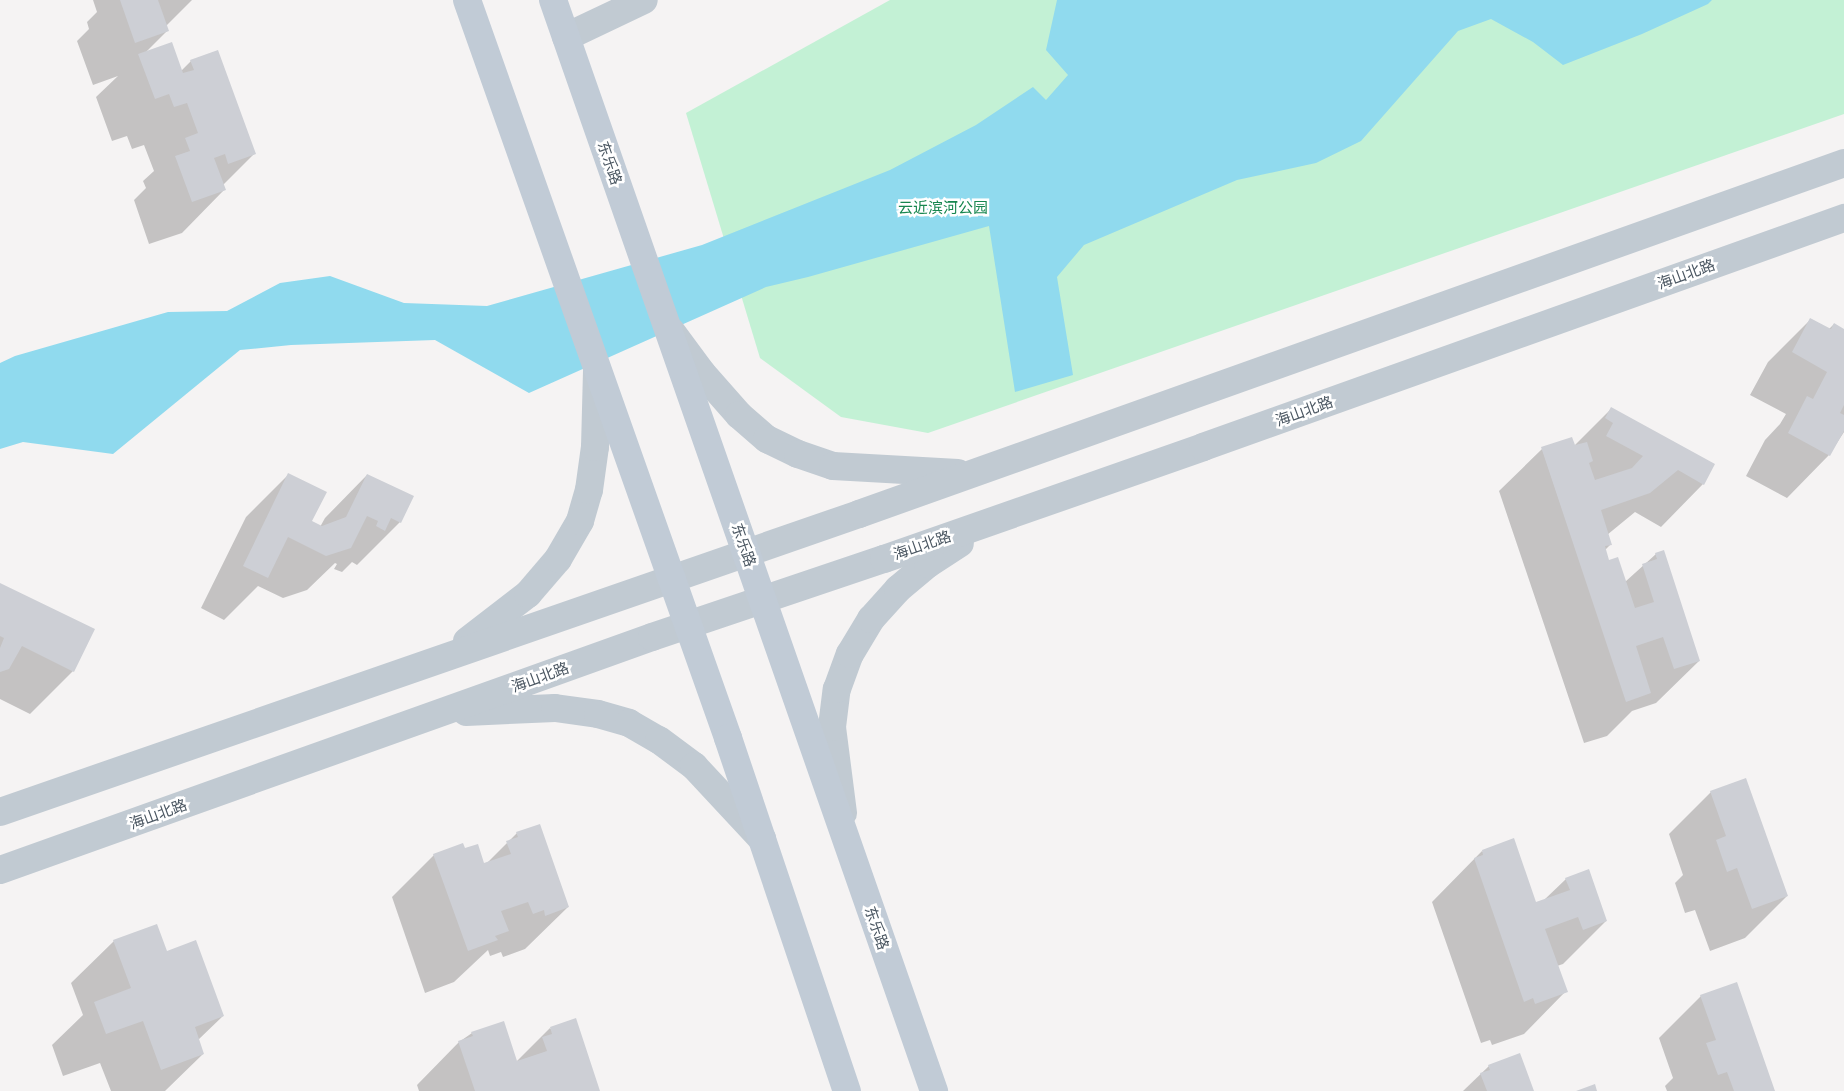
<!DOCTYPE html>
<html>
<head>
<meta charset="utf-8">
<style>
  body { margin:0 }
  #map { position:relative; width:1844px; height:1091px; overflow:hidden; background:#f5f3f3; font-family:Mulish,"Noto Sans SC",sans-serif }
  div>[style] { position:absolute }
  .green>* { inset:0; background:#c3f1d5 }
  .water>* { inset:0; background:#90daee }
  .shadow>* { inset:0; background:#0003 }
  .building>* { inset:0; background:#cdcfd5 }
  .minor>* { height:28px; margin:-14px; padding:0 14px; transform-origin:14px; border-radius:14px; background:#c1cad2 }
  .tertiary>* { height:28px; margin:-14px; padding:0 14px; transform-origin:14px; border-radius:14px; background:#c1cad2 }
  .secondary>* { height:28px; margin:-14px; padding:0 14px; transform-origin:14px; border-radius:14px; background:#c1cbd6 }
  span { translate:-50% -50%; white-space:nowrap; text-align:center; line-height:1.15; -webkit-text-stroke:5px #fff; paint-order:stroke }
  .street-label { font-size:15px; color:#4a5661 }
  .park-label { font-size:15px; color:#17864f }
</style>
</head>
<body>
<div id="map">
  <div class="green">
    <i style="clip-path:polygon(890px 0,1844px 0,1844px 114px,928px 433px,841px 417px,760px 358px,686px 113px)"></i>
  </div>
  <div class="water">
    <i style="clip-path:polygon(1057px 0,1712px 0,1708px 4px,1642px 34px,1563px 65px,1533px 42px,1491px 19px,1458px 31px,1361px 141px,1316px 163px,1237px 180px,1084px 245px,1057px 277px,1073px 375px,1015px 392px,989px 226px,808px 277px,766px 287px,529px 393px,435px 340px,291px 345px,240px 350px,113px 454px,23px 442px,0 449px,0 363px,15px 356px,168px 312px,227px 311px,280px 283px,330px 276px,404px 303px,487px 306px,702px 245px,890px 170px,976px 125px,1033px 87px,1046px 100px,1068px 75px,1046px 50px)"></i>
  </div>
  <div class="shadow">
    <i style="clip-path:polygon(93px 0,192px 0,166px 26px,168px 30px,146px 52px,181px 71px,191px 61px,254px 154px,222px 186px,224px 190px,182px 233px,149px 244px,134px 200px,146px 188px,143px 181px,154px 171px,144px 145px,132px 149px,127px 136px,112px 141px,96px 97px,118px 76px,93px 85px,77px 41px,89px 29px,87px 22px,97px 12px)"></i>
    <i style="clip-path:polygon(1811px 319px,1829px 329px,1834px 324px,1844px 330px,1844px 432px,1829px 455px,1787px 498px,1746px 476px,1765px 440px,1780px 424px,1786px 414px,1750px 395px,1768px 362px)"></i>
    <i style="clip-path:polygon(1611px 409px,1703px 484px,1661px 527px,1635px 512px,1607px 535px,1611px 544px,1605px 550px,1608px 561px,1625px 582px,1656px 554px,1699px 661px,1656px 703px,1632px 711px,1607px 736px,1584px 743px,1499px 491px,1542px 449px,1574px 446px)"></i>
    <i style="clip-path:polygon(289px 474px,310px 522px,320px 527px,325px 518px,367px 475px,400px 522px,357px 565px,352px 562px,342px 572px,334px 569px,337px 564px,335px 563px,307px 590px,283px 598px,258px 586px,224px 620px,201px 608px,246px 517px)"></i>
    <i style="clip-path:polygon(0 585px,73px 671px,30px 714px,0 699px)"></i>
    <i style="clip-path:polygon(1711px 792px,1787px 896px,1745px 938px,1710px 951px,1695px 910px,1685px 913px,1675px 883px,1683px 875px,1669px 834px)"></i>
    <i style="clip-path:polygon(517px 833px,568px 907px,525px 949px,503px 957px,501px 952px,490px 956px,488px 950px,454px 982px,425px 993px,392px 897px,434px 855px,464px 850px,484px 866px)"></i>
    <i style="clip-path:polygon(1482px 851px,1536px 904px,1544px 900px,1566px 879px,1606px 921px,1563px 964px,1557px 966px,1566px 991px,1524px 1034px,1492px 1045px,1490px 1040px,1481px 1043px,1432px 902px)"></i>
    <i style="clip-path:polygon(114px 941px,166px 952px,223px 1016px,198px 1040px,203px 1054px,165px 1091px,111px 1091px,100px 1063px,63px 1076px,52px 1045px,83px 1015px,71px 983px)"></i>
    <i style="clip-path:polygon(1701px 996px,1774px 1091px,1667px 1091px,1665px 1086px,1673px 1078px,1659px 1038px)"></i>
    <i style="clip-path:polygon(550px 1028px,599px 1091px,419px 1091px,417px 1085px,459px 1042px,472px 1033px,516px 1062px)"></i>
    <i style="clip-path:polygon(1489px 1066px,1532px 1091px,1463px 1091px)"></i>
  </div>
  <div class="building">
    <i style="clip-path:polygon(120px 0,158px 0,169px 31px,135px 43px)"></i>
    <i style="clip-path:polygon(172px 42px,183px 73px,194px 70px,190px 60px,218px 50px,256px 154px,228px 164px,225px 154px,214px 158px,226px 190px,192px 202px,175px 156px,190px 151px,185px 138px,198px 133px,187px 103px,174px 107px,169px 94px,155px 99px,138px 54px)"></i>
    <i style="clip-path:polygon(1810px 318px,1831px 329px,1834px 323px,1844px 329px,1844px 405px,1840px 413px,1844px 415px,1844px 431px,1830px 456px,1788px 433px,1807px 396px,1813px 399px,1827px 372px,1792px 352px)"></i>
    <i style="clip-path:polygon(1611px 407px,1715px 464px,1704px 485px,1678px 470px,1650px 493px,1601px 510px,1612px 545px,1605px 546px,1609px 560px,1618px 557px,1635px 608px,1654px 602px,1642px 564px,1657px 559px,1655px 553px,1664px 550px,1700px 661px,1674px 669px,1663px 637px,1636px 646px,1651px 693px,1626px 702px,1541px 447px,1572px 437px,1575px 445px,1587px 442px,1593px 461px,1589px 463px,1595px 480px,1632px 468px,1643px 456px,1606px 436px,1613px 423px,1605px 418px)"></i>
    <i style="clip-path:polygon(288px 473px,327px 492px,312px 521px,322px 526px,346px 517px,367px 474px,414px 496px,401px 523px,391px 518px,385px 531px,376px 526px,378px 521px,367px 516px,351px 548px,326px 556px,288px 537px,268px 578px,243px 566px)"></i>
    <i style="clip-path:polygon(0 583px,95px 629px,74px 672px,22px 646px,9px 669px,0 672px,0 648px,4px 638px,0 636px)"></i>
    <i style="clip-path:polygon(1746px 778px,1788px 896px,1752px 909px,1737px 868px,1727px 872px,1716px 840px,1726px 836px,1710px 791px)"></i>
    <i style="clip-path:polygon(540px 824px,569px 907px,545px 916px,544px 910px,533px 914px,528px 902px,501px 911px,509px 931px,495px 936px,498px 940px,468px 951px,433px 854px,463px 843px,465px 848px,478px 844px,484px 863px,511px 854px,506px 841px,518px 837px,516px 832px)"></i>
    <i style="clip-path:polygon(1514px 838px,1536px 902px,1570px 890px,1565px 878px,1589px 869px,1607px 921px,1583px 930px,1578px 917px,1545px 929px,1568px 992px,1535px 1004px,1533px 998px,1524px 1002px,1474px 858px,1483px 855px,1482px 850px)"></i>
    <i style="clip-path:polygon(157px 924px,167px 951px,196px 940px,224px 1016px,195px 1027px,204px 1054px,161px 1070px,143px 1021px,106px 1034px,94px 1002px,131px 988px,113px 940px)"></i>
    <i style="clip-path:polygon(1737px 982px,1775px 1091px,1734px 1091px,1727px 1072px,1718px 1075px,1706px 1043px,1716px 1040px,1700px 995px)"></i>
    <i style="clip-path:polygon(576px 1018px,600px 1091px,475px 1091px,458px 1041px,473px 1036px,471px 1032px,504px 1021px,517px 1061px,547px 1051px,542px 1037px,552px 1034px,550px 1027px)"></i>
    <i style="clip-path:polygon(1520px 1053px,1534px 1091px,1487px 1091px,1480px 1073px,1490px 1070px,1488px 1065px)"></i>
    <i style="clip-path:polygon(1595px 1084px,1597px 1091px,1576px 1091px)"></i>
  </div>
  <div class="minor">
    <i style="left:566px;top:37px;width:86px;rotate:-25.4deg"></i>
  </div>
  <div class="tertiary">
    <i style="left:671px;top:331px;width:52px;rotate:53.6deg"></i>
    <i style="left:702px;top:373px;width:56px;rotate:48.6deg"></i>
    <i style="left:739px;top:415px;width:37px;rotate:41deg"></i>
    <i style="left:767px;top:439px;width:34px;rotate:26deg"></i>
    <i style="left:798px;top:454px;width:37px;rotate:19deg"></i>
    <i style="left:833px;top:466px;width:125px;rotate:3.2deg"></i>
    <i style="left:467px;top:641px;width:77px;rotate:-37.6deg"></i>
    <i style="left:528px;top:594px;width:46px;rotate:-49.4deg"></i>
    <i style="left:558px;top:559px;width:44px;rotate:-59.9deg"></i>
    <i style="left:580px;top:521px;width:32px;rotate:-74deg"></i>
    <i style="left:589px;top:490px;width:43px;rotate:-82.1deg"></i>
    <i style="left:595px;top:447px;width:77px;rotate:-88.5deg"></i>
    <i style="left:466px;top:712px;width:89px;rotate:-2.6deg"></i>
    <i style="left:555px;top:708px;width:43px;rotate:7.9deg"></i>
    <i style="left:598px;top:714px;width:32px;rotate:16deg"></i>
    <i style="left:629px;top:723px;width:34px;rotate:30deg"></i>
    <i style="left:659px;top:740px;width:44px;rotate:36.6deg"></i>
    <i style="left:694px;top:766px;width:100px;rotate:47deg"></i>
    <i style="left:0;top:812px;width:909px;rotate:-19.13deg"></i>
    <i style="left:859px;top:514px;width:1046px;rotate:-19.61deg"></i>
    <i style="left:843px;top:813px;width:87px;rotate:-97.3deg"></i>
    <i style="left:832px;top:727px;width:38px;rotate:-83deg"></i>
    <i style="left:837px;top:689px;width:37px;rotate:-70deg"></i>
    <i style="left:850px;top:654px;width:41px;rotate:-59deg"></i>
    <i style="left:871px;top:619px;width:40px;rotate:-48deg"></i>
    <i style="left:898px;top:589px;width:39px;rotate:-40deg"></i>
    <i style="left:928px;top:564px;width:38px;rotate:-33deg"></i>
    <i style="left:0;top:870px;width:692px;rotate:-19.66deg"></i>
    <i style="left:652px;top:637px;width:245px;rotate:-18.6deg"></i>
    <i style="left:884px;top:559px;width:338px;rotate:-19.3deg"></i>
    <i style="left:1203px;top:447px;width:681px;rotate:-19.66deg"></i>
  </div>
  <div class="secondary">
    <i style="left:467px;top:0;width:783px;rotate:70.52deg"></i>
    <i style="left:728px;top:738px;width:373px;rotate:71.4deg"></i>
    <i style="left:553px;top:0;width:1156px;rotate:70.75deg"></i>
  </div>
  <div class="street-label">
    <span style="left:610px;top:163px;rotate:71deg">东乐路</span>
    <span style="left:1686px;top:274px;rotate:-20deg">海山北路</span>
    <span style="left:1304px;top:411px;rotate:-20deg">海山北路</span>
    <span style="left:744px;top:545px;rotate:71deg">东乐路</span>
    <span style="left:922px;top:545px;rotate:-19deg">海山北路</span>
    <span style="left:540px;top:677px;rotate:-20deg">海山北路</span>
    <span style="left:158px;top:814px;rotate:-20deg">海山北路</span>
    <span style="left:877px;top:928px;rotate:71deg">东乐路</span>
  </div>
  <div class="park-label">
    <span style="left:943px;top:208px">云近滨河公园</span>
  </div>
</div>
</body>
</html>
